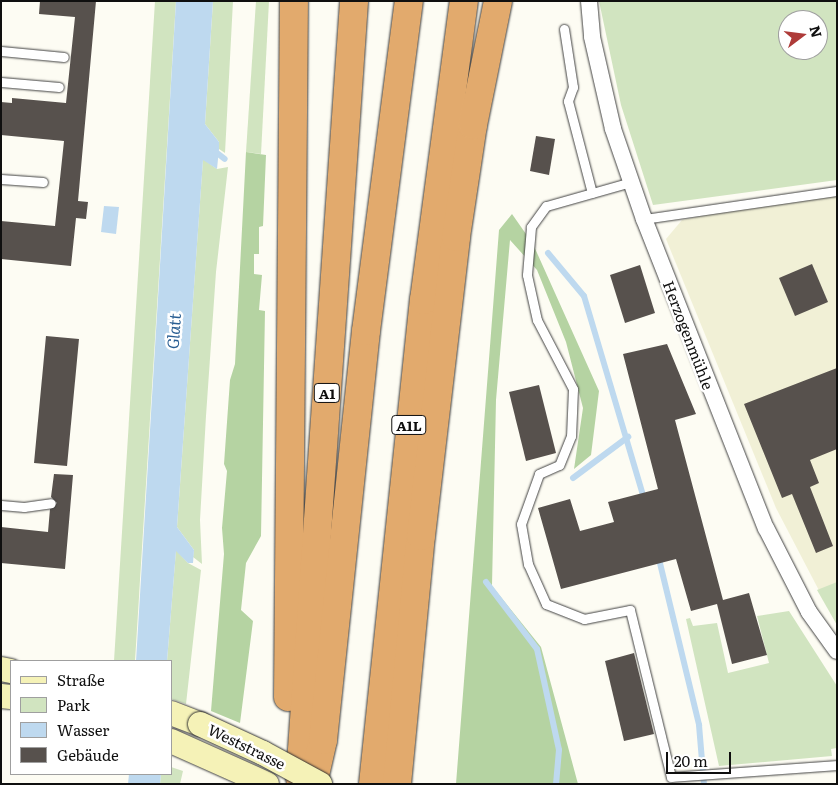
<!DOCTYPE html>
<html>
<head>
<meta charset="utf-8">
<style>
  body { margin:0 }
  #map { position:relative; width:838px; height:785px; overflow:hidden; background:#fdfcf3; font-family:Literata,serif }
  div>[style] { position:absolute }
  .farmland>* { inset:0; background:#f1f0d6 }
  .green>* { inset:0; background:#d1e4c0 }
  .forest>* { inset:0; background:#b5d3a2 }
  .water>* { inset:0; background:#bed9ef }
  .stream>* { height:6px; margin:-3px; padding:0 3px; transform-origin:3px; border-radius:3px; background:#bed9ef }
  .building>* { inset:0; background:#57514d }
  .roads { filter:drop-shadow(0 0 1px #424242) drop-shadow(0 0 1px #424242) }
  .service>* { height:9px; margin:-4.5px; padding:0 4.5px; transform-origin:4.5px; border-radius:4.5px; background:#fff }
  .minor>* { height:16px; margin:-8px; padding:0 8px; transform-origin:8px; border-radius:8px; background:#fff }
  .secondary>* { height:24px; margin:-12px; padding:0 12px; transform-origin:12px; border-radius:12px; background:#f5f2b7 }
  .motorway>* { height:28px; margin:-14px; padding:0 14px; transform-origin:14px; border-radius:14px; background:#e2aa6d }
  .bridges { filter:drop-shadow(0 0 1px #313131) drop-shadow(0 0 1px #313131) }
  .secondary-bridge>* { height:24px; margin:-12px; padding:0 12px; transform-origin:12px; border-radius:12px; background:#f5f2b7 }
  span { translate:-50% -50%; white-space:nowrap; text-align:center; line-height:1.15; -webkit-text-stroke:5px #fff; paint-order:stroke }
  .shield-label span { padding:1px 4px; background:#fff; border:1px solid; border-radius:4px; -webkit-text-stroke-width:0 }
  .shield-label { font-size:14px; color:#0f0f0f; font-weight:700 }
  .street-label { font-size:15px; color:#0f0f0f }
  .water-label { font-size:16px; color:#285d92; font-style:italic }
  .frame { position:absolute; inset:0; border:2px solid #0f0f0f; pointer-events:none }
  .legend { position:absolute; left:10px; top:660px; width:162px; height:115px; box-sizing:border-box; background:#fff; border:1px solid #9f9f9f; margin:0; padding:6px 9px; list-style:none; font-size:15px; color:#0f0f0f }
  .legend li { display:flex; align-items:center; gap:10px; height:25px }
  .legend b { width:25px; border:1px solid #9f9f9f }
  .north { position:absolute; left:778px; top:10px; width:50px; height:50px; box-sizing:border-box; background:#fff; border:1px solid #9f9f9f; border-radius:50%; rotate:75deg; font-size:14px; font-weight:700; line-height:20px; text-align:center; color:#0f0f0f }
  .north::after { content:''; display:block; margin:auto; width:18px; height:22px; background:#ae3b39; clip-path:polygon(50% 0,100% 100%,50% 72%,0 100%) }
  .scale { position:absolute; left:666px; top:752px; width:65px; height:22px; box-sizing:border-box; border:2px solid #0f0f0f; border-top:0; padding-left:6px; font-size:15px; line-height:18px; white-space:nowrap; color:#0f0f0f; -webkit-text-stroke:4px #fff; paint-order:stroke }
</style>
</head>
<body>
<div id="map">
  <div class="farmland">
    <i style="clip-path:polygon(837px 193px,837px 625px,776px 508px,666px 239px,682px 220px,784px 199px)"></i>
  </div>
  <div class="green">
    <i style="clip-path:polygon(155px 1px,176px 1px,135px 661px,114px 661px)"></i>
    <i style="clip-path:polygon(213px 1px,233px 1px,225px 153px,219px 149px,219px 142px,205px 124px)"></i>
    <i style="clip-path:polygon(256px 1px,269px 1px,261px 154px,246px 152px)"></i>
    <i style="clip-path:polygon(evenodd,599px 1px,837px 1px,837px 180px,653px 205px,621px 105px,599px 1px,788px 20px,818px 20px,818px 50px,788px 50px,788px 20px)"></i>
    <i style="clip-path:polygon(203px 159px,217px 169px,228px 167px,216px 272px,206px 416px,200px 520px,202px 564px,193px 557px,194px 550px,177px 527px)"></i>
    <i style="clip-path:polygon(176px 550px,188px 563px,201px 570px,186px 704px,171px 699px,171px 661px,167px 661px)"></i>
    <i style="clip-path:polygon(837px 582px,837px 625px,817px 590px)"></i>
    <i style="clip-path:polygon(789px 611px,837px 686px,837px 748px,831px 749px,832px 756px,719px 766px,686px 619px,690px 618px,693px 626px,717px 623px,728px 673px,769px 663px,757px 616px)"></i>
    <i style="clip-path:polygon(171px 767px,183px 771px,180px 784px,160px 784px,161px 774px,171px 774px)"></i>
  </div>
  <div class="forest">
    <i style="clip-path:polygon(246px 152px,266px 155px,263px 226px,259px 227px,259px 254px,254px 254px,254px 274px,262px 275px,259px 310px,265px 311px,261px 536px,246px 563px,241px 610px,253px 621px,240px 723px,211px 711px,224px 554px,222px 528px,227px 471px,224px 464px,230px 380px,235px 364px)"></i>
    <i style="clip-path:polygon(512px 214px,533px 244px,599px 391px,591px 455px,574px 469px,583px 408px,566px 342px,537px 270px,510px 240px,496px 400px,492px 586px,541px 647px,578px 784px,456px 784px,499px 230px)"></i>
  </div>
  <div class="water">
    <i style="clip-path:polygon(176px 1px,213px 1px,205px 124px,219px 142px,219px 149px,217px 169px,203px 160px,177px 527px,194px 550px,193px 563px,188px 563px,176px 551px,167px 661px,136px 661px)"></i>
    <i style="clip-path:polygon(104px 206px,119px 207px,116px 234px,101px 232px)"></i>
    <i style="clip-path:polygon(129px 774px,161px 774px,160px 784px,128px 784px)"></i>
  </div>
  <div class="stream">
    <i style="left:212px;top:149px;width:16px;rotate:38deg"></i>
    <i style="left:548px;top:253px;width:56px;rotate:50.1deg"></i>
    <i style="left:584px;top:296px;width:212px;rotate:73.5deg"></i>
    <i style="left:573px;top:478px;width:69px;rotate:-36.7deg"></i>
    <i style="left:658px;top:555px;width:175px;rotate:76.4deg"></i>
    <i style="left:699px;top:725px;width:59px;rotate:85.2deg"></i>
    <i style="left:486px;top:582px;width:84px;rotate:52.7deg"></i>
    <i style="left:537px;top:649px;width:103px;rotate:77.7deg"></i>
    <i style="left:559px;top:750px;width:34px;rotate:95deg"></i>
  </div>
  <div class="building">
    <i style="clip-path:polygon(40px 1px,96px 1px,78px 201px,88px 202px,86px 219px,76px 218px,71px 266px,1px 259px,1px 221px,55px 226px,64px 141px,1px 135px,1px 102px,12px 103px,12px 98px,66px 103px,75px 17px,39px 14px)"></i>
    <i style="clip-path:polygon(536px 136px,555px 139px,549px 175px,530px 171px)"></i>
    <i style="clip-path:polygon(812px 264px,828px 302px,795px 316px,779px 278px)"></i>
    <i style="clip-path:polygon(640px 265px,655px 313px,625px 323px,610px 275px)"></i>
    <i style="clip-path:polygon(46px 336px,79px 339px,67px 466px,34px 463px)"></i>
    <i style="clip-path:polygon(667px 344px,696px 414px,675px 420px,723px 600px,749px 593px,767px 655px,732px 664px,717px 604px,691px 611px,676px 559px,561px 589px,538px 508px,570px 499px,580px 531px,614px 522px,608px 502px,658px 489px,623px 354px)"></i>
    <i style="clip-path:polygon(837px 368px,837px 449px,810px 460px,819px 483px,810px 487px,833px 546px,816px 553px,792px 494px,782px 498px,744px 404px)"></i>
    <i style="clip-path:polygon(539px 385px,556px 453px,526px 461px,509px 392px)"></i>
    <i style="clip-path:polygon(54px 474px,73px 475px,65px 569px,1px 563px,1px 527px,48px 532px,50px 509px,57px 503px,51px 497px)"></i>
    <i style="clip-path:polygon(634px 653px,654px 734px,624px 741px,605px 661px)"></i>
  </div>
  <div class="roads">
    <div class="service">
      <i style="left:564px;top:29px;width:59px;rotate:81.2deg"></i>
      <i style="left:573px;top:87px;width:15px;rotate:110deg"></i>
      <i style="left:568px;top:101px;width:95px;rotate:75.4deg"></i>
      <i style="left:1px;top:51px;width:63px;rotate:5.4deg"></i>
      <i style="left:1px;top:82px;width:58px;rotate:4.9deg"></i>
      <i style="left:1px;top:179px;width:42px;rotate:4.1deg"></i>
      <i style="left:631px;top:182px;width:88px;rotate:164.2deg"></i>
      <i style="left:546px;top:206px;width:26px;rotate:126deg"></i>
      <i style="left:531px;top:227px;width:48px;rotate:94.8deg"></i>
      <i style="left:527px;top:275px;width:46px;rotate:77.5deg"></i>
      <i style="left:537px;top:320px;width:78px;rotate:62.4deg"></i>
      <i style="left:573px;top:389px;width:47px;rotate:92.4deg"></i>
      <i style="left:571px;top:436px;width:31px;rotate:112deg"></i>
      <i style="left:559px;top:465px;width:22px;rotate:156deg"></i>
      <i style="left:539px;top:474px;width:53px;rotate:109.8deg"></i>
      <i style="left:521px;top:524px;width:41px;rotate:80.1deg"></i>
      <i style="left:528px;top:564px;width:44px;rotate:65.8deg"></i>
      <i style="left:546px;top:604px;width:41px;rotate:21.5deg"></i>
      <i style="left:584px;top:619px;width:47px;rotate:-11.1deg"></i>
      <i style="left:630px;top:610px;width:172px;rotate:76.2deg"></i>
      <i style="left:671px;top:777px;width:166px;rotate:-4.1deg"></i>
      <i style="left:644px;top:219px;width:195px;rotate:-8.3deg"></i>
      <i style="left:1px;top:505px;width:23px;rotate:5deg"></i>
      <i style="left:24px;top:507px;width:27px;rotate:-8deg"></i>
    </div>
    <div class="minor">
      <i style="left:589px;top:1px;width:36px;rotate:85deg"></i>
      <i style="left:592px;top:37px;width:94px;rotate:77.1deg"></i>
      <i style="left:613px;top:129px;width:95px;rotate:71deg"></i>
      <i style="left:644px;top:219px;width:332px;rotate:68.5deg"></i>
      <i style="left:766px;top:528px;width:94px;rotate:62.9deg"></i>
      <i style="left:809px;top:612px;width:48px;rotate:54.3deg"></i>
    </div>
    <div class="secondary">
      <i style="left:1px;top:669px;width:10px;rotate:11deg"></i>
      <i style="left:1px;top:696px;width:10px;rotate:6deg"></i>
      <i style="left:171px;top:713px;width:31px;rotate:21deg"></i>
      <i style="left:171px;top:741px;width:105px;rotate:24.1deg"></i>
    </div>
    <div class="motorway">
      <i style="left:288px;top:697px;width:696px;rotate:-89.51deg"></i>
      <i style="left:300px;top:778px;width:779px;rotate:-86.02deg"></i>
      <i style="left:313px;top:784px;width:45px;rotate:-77.2deg"></i>
      <i style="left:323px;top:740px;width:411px;rotate:-84deg"></i>
      <i style="left:366px;top:331px;width:333px;rotate:-82.6deg"></i>
      <i style="left:373px;top:784px;width:487px;rotate:-84deg"></i>
      <i style="left:424px;top:300px;width:302px;rotate:-82.4deg"></i>
      <i style="left:397px;top:784px;width:249px;rotate:-84.5deg"></i>
      <i style="left:421px;top:536px;width:301px;rotate:-83.3deg"></i>
      <i style="left:456px;top:237px;width:113px;rotate:-81.4deg"></i>
      <i style="left:473px;top:125px;width:126px;rotate:-78.6deg"></i>
    </div>
  </div>
  <div class="bridges">
    <div class="secondary-bridge">
      <i style="left:200px;top:724px;width:69px;rotate:24.7deg"></i>
      <i style="left:263px;top:753px;width:65px;rotate:28.5deg"></i>
    </div>
  </div>
  <div class="shield-label">
    <span style="left:327px;top:393px">A1</span>
    <span style="left:409px;top:425px">A1L</span>
  </div>
  <div class="street-label">
    <span style="left:689px;top:335px;rotate:69deg">Herzogenmühle</span>
    <span style="left:247px;top:746px;rotate:26deg">Weststrasse</span>
  </div>
  <div class="water-label">
    <span style="left:173px;top:331px;rotate:-86deg">Glatt</span>
  </div>
  <div class="frame"></div>
  <ul class="legend">
  <li><b style="height:6px;background:#f5f2b7"></b>Straße</li>
  <li><b style="height:14px;background:#d1e4c0"></b>Park</li>
  <li><b style="height:14px;background:#bed9ef"></b>Wasser</li>
  <li><b style="height:14px;background:#57514d"></b>Gebäude</li>
  </ul>
  <div class="north">N</div>
  <div class="scale">20 m</div>
</div>
</body>
</html>
